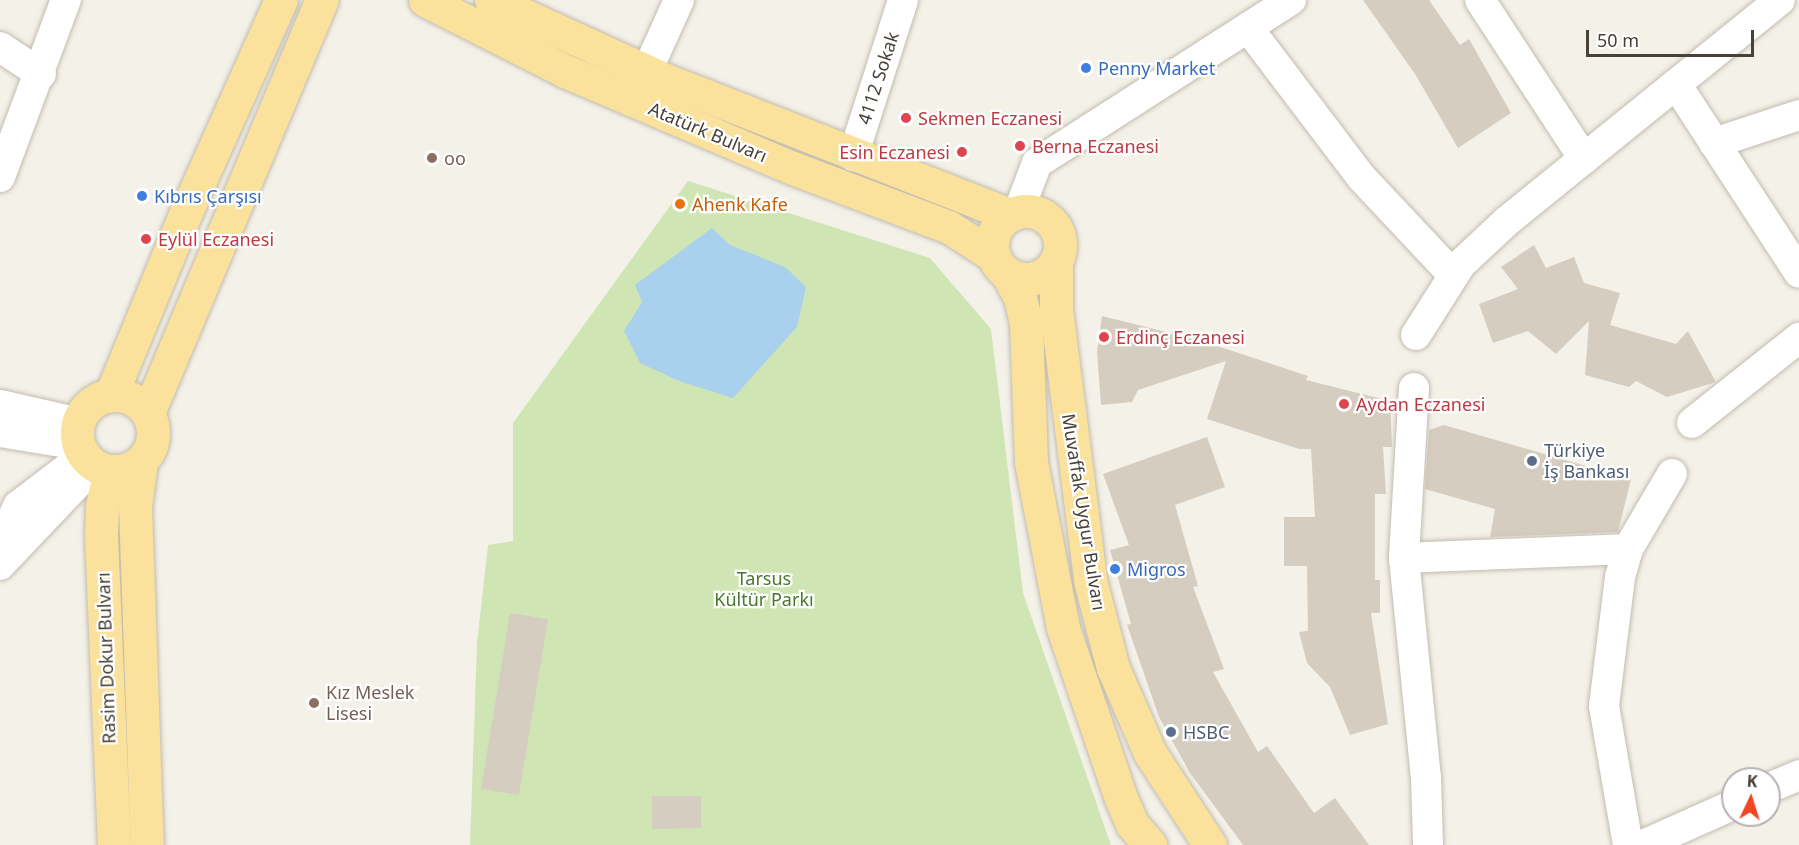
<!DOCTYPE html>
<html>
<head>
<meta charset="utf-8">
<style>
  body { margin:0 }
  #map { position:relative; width:1799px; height:845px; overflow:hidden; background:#f4f1e9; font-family:"Noto Sans",sans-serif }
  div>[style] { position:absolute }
  .green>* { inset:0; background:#cfe6b4 }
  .water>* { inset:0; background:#a9d0ed }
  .building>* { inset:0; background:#d5cdbf }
  .roads { filter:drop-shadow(0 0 2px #c2bcaf) drop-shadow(0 0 2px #c2bcaf) }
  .minor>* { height:30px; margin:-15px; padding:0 15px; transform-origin:15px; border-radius:15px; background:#fff }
  .major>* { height:33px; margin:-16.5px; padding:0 16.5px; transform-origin:16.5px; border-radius:16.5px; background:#fae19c }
  .major>.ring { margin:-16.5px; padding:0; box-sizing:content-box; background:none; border:33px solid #fae19c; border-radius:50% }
  .dots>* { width:16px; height:16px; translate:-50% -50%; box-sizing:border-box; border:3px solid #fff; border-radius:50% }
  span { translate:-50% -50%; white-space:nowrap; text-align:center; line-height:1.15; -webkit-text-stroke:4.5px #fff; paint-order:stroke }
  .shop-label { font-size:18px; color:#366cbe }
  .left { translate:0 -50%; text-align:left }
  .street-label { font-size:18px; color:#474138 }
  .health-label { font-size:18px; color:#be3a42 }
  .right { translate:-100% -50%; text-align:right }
  .education-label { font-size:18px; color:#785e54 }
  .food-label { font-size:18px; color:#c56008 }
  .service-label { font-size:18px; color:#4e5e75 }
  .park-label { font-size:18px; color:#48772d }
  .north { position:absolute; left:1721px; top:767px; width:60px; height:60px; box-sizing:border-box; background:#fff; border:2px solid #b5b3af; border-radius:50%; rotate:4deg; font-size:16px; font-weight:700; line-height:24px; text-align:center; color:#474138 }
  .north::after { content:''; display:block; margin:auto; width:21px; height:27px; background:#f04624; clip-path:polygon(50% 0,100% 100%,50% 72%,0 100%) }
  .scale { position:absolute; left:1586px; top:30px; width:168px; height:27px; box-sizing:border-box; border:3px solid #474138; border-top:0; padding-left:8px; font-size:18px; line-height:21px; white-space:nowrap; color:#474138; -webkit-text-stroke:4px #fff; paint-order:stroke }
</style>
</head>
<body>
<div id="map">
  <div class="green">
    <i style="clip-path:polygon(688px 181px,930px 258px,991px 329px,1023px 593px,1111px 845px,470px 845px,477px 643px,488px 545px,513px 541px,513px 423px)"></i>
  </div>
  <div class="water">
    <i style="clip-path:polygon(712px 228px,730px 245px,785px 267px,806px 287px,797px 327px,733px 398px,679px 381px,640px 363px,624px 331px,642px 302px,635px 285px)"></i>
  </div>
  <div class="building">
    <i style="clip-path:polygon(1363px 0,1429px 0,1460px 45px,1469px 39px,1511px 113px,1458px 148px,1415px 74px)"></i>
    <i style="clip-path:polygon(1534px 245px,1546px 268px,1574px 257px,1584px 283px,1620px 293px,1610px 325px,1676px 344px,1688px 331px,1716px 382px,1667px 397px,1636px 381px,1629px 387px,1585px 375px,1589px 321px,1556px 354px,1528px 331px,1493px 343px,1479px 304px,1518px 289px,1501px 267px)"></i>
    <i style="clip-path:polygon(1102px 316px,1202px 341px,1308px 376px,1306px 380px,1390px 401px,1392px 447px,1383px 447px,1386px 494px,1375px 494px,1375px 580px,1380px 580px,1380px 613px,1371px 613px,1388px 724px,1350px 735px,1330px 687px,1307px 663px,1299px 632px,1308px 631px,1307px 566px,1284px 566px,1284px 517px,1315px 517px,1311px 449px,1299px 449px,1207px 419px,1226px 361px,1138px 390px,1132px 402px,1101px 405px,1097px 352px)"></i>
    <i style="clip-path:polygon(1444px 425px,1631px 479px,1618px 532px,1490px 537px,1495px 509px,1425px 489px,1429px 430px)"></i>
    <i style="clip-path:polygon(1207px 437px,1225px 487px,1175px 505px,1198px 586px,1193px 587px,1224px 669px,1213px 672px,1258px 752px,1267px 746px,1314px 813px,1335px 798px,1369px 845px,1243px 845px,1190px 773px,1159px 717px,1127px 625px,1131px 624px,1110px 550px,1129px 545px,1103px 474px)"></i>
    <i style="clip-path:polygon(510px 613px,548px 619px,519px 795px,481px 789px)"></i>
    <i style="clip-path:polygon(652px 796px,701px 796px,701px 828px,652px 829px)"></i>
  </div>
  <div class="roads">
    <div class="minor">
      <i style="left:1480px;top:0;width:190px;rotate:56.8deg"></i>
      <i style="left:1248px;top:28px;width:188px;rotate:52.8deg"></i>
      <i style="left:1362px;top:178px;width:133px;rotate:46.8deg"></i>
      <i style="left:0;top:47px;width:49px;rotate:33.4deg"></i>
      <i style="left:647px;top:71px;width:78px;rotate:-65.7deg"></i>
      <i style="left:1676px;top:84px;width:225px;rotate:56.9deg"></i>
      <i style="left:1714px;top:143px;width:89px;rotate:-18.2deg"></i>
      <i style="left:853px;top:156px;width:164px;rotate:-72.2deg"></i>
      <i style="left:0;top:177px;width:189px;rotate:-69.6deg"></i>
      <i style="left:1018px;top:213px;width:53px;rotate:-69.2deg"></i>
      <i style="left:1037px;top:163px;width:302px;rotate:-32.7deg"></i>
      <i style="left:1416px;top:335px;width:84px;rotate:-57.6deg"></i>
      <i style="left:1461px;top:264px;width:63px;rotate:-43.1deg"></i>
      <i style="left:1507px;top:221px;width:351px;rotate:-39deg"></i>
      <i style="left:1414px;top:388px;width:170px;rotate:93.4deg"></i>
      <i style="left:1404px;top:558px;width:220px;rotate:84.3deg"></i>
      <i style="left:1426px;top:777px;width:68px;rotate:88.3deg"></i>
      <i style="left:0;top:405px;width:81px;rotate:12.8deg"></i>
      <i style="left:1692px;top:423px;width:137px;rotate:-38.5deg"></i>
      <i style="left:0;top:432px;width:80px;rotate:9.3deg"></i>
      <i style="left:0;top:545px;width:43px;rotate:-65.2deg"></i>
      <i style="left:18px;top:506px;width:81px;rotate:-37.4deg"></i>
      <i style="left:1404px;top:558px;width:224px;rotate:-2.3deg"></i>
      <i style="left:0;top:565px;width:138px;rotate:-46.5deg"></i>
      <i style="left:1769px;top:788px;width:33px;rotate:-23deg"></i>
      <i style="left:1628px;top:845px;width:141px;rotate:-99.8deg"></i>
      <i style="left:1604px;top:706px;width:130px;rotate:-82.9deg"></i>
      <i style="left:1620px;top:577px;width:29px;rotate:-74deg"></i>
      <i style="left:1628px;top:549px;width:87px;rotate:-59.6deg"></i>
      <i style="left:1643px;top:845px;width:98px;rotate:-24deg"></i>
    </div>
    <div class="major">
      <i style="left:425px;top:0;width:157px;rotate:26.9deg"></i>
      <i style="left:565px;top:71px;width:245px;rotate:23.1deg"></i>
      <i style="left:790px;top:167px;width:170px;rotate:20.7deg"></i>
      <i style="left:949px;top:227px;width:54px;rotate:32.8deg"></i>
      <i style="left:491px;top:0;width:192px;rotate:24.6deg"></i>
      <i style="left:666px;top:80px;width:370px;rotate:21.4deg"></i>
      <i class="ring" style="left:992px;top:211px;width:35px;height:35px"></i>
      <i style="left:1056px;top:261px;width:48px;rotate:90deg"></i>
      <i style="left:1056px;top:309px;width:273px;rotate:82.8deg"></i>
      <i style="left:1090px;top:580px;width:91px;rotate:75.4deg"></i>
      <i style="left:1113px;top:668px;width:93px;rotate:66.5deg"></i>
      <i style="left:1150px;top:753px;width:110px;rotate:56.9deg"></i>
      <i style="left:1007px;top:273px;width:27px;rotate:62deg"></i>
      <i style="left:1020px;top:297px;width:28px;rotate:77deg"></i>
      <i style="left:1026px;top:324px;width:138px;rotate:87.9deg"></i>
      <i style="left:1031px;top:462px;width:169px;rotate:79.1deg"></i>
      <i style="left:1063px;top:628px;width:180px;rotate:71.2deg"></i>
      <i style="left:1121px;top:798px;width:28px;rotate:67deg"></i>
      <i style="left:1132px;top:824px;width:28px;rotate:49deg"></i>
      <i class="ring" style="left:77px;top:395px;width:43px;height:43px"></i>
      <i style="left:111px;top:395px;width:198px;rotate:-67.7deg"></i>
      <i style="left:186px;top:212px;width:232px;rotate:-65.9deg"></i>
      <i style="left:148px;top:413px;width:448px;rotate:-67.2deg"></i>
      <i style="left:141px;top:462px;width:45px;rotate:97.6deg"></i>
      <i style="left:135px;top:507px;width:338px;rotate:88deg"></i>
      <i style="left:110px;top:471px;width:37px;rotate:103deg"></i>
      <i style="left:102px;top:507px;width:28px;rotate:92deg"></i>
      <i style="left:101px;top:535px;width:310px;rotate:87.6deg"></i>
    </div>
  </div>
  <div class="dots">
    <i style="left:1086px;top:68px;background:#3f7fe0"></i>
    <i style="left:906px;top:118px;background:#e0444e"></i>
    <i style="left:1020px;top:146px;background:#e0444e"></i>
    <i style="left:962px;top:152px;background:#e0444e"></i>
    <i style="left:432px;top:158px;background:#8d6e63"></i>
    <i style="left:142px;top:196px;background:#3f7fe0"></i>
    <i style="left:680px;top:204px;background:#e8710a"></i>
    <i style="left:146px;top:239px;background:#e0444e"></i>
    <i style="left:1104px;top:337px;background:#e0444e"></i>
    <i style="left:1344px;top:404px;background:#e0444e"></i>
    <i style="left:1532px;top:461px;background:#5c6f8a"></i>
    <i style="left:1115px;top:569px;background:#3f7fe0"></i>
    <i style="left:314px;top:703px;background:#8d6e63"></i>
    <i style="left:1171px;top:732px;background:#5c6f8a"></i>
  </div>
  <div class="shop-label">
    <span class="left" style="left:1098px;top:68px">Penny Market</span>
    <span class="left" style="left:154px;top:196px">Kıbrıs Çarşısı</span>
    <span class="left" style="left:1127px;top:569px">Migros</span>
  </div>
  <div class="street-label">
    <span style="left:878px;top:78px;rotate:-72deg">4112 Sokak</span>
    <span style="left:708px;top:132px;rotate:23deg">Atatürk Bulvarı</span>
    <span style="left:1084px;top:512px;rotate:81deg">Muvaffak Uygur Bulvarı</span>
    <span style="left:106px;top:658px;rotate:-92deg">Rasim Dokur Bulvarı</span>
  </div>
  <div class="health-label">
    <span class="left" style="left:918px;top:118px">Sekmen Eczanesi</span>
    <span class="left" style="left:1032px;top:146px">Berna Eczanesi</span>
    <span class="right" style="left:950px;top:152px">Esin Eczanesi</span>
    <span class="left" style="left:158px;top:239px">Eylül Eczanesi</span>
    <span class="left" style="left:1116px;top:337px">Erdinç Eczanesi</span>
    <span class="left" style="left:1356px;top:404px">Aydan Eczanesi</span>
  </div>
  <div class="education-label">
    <span class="left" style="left:444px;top:158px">oo</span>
    <span class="left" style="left:326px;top:703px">Kız Meslek<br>Lisesi</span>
  </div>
  <div class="food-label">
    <span class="left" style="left:692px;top:204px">Ahenk Kafe</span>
  </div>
  <div class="service-label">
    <span class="left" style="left:1544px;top:461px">Türkiye<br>İş Bankası</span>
    <span class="left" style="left:1183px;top:732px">HSBC</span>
  </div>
  <div class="park-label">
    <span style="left:764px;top:589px">Tarsus<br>Kültür Parkı</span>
  </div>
  <div class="north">K</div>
  <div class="scale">50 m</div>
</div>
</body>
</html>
